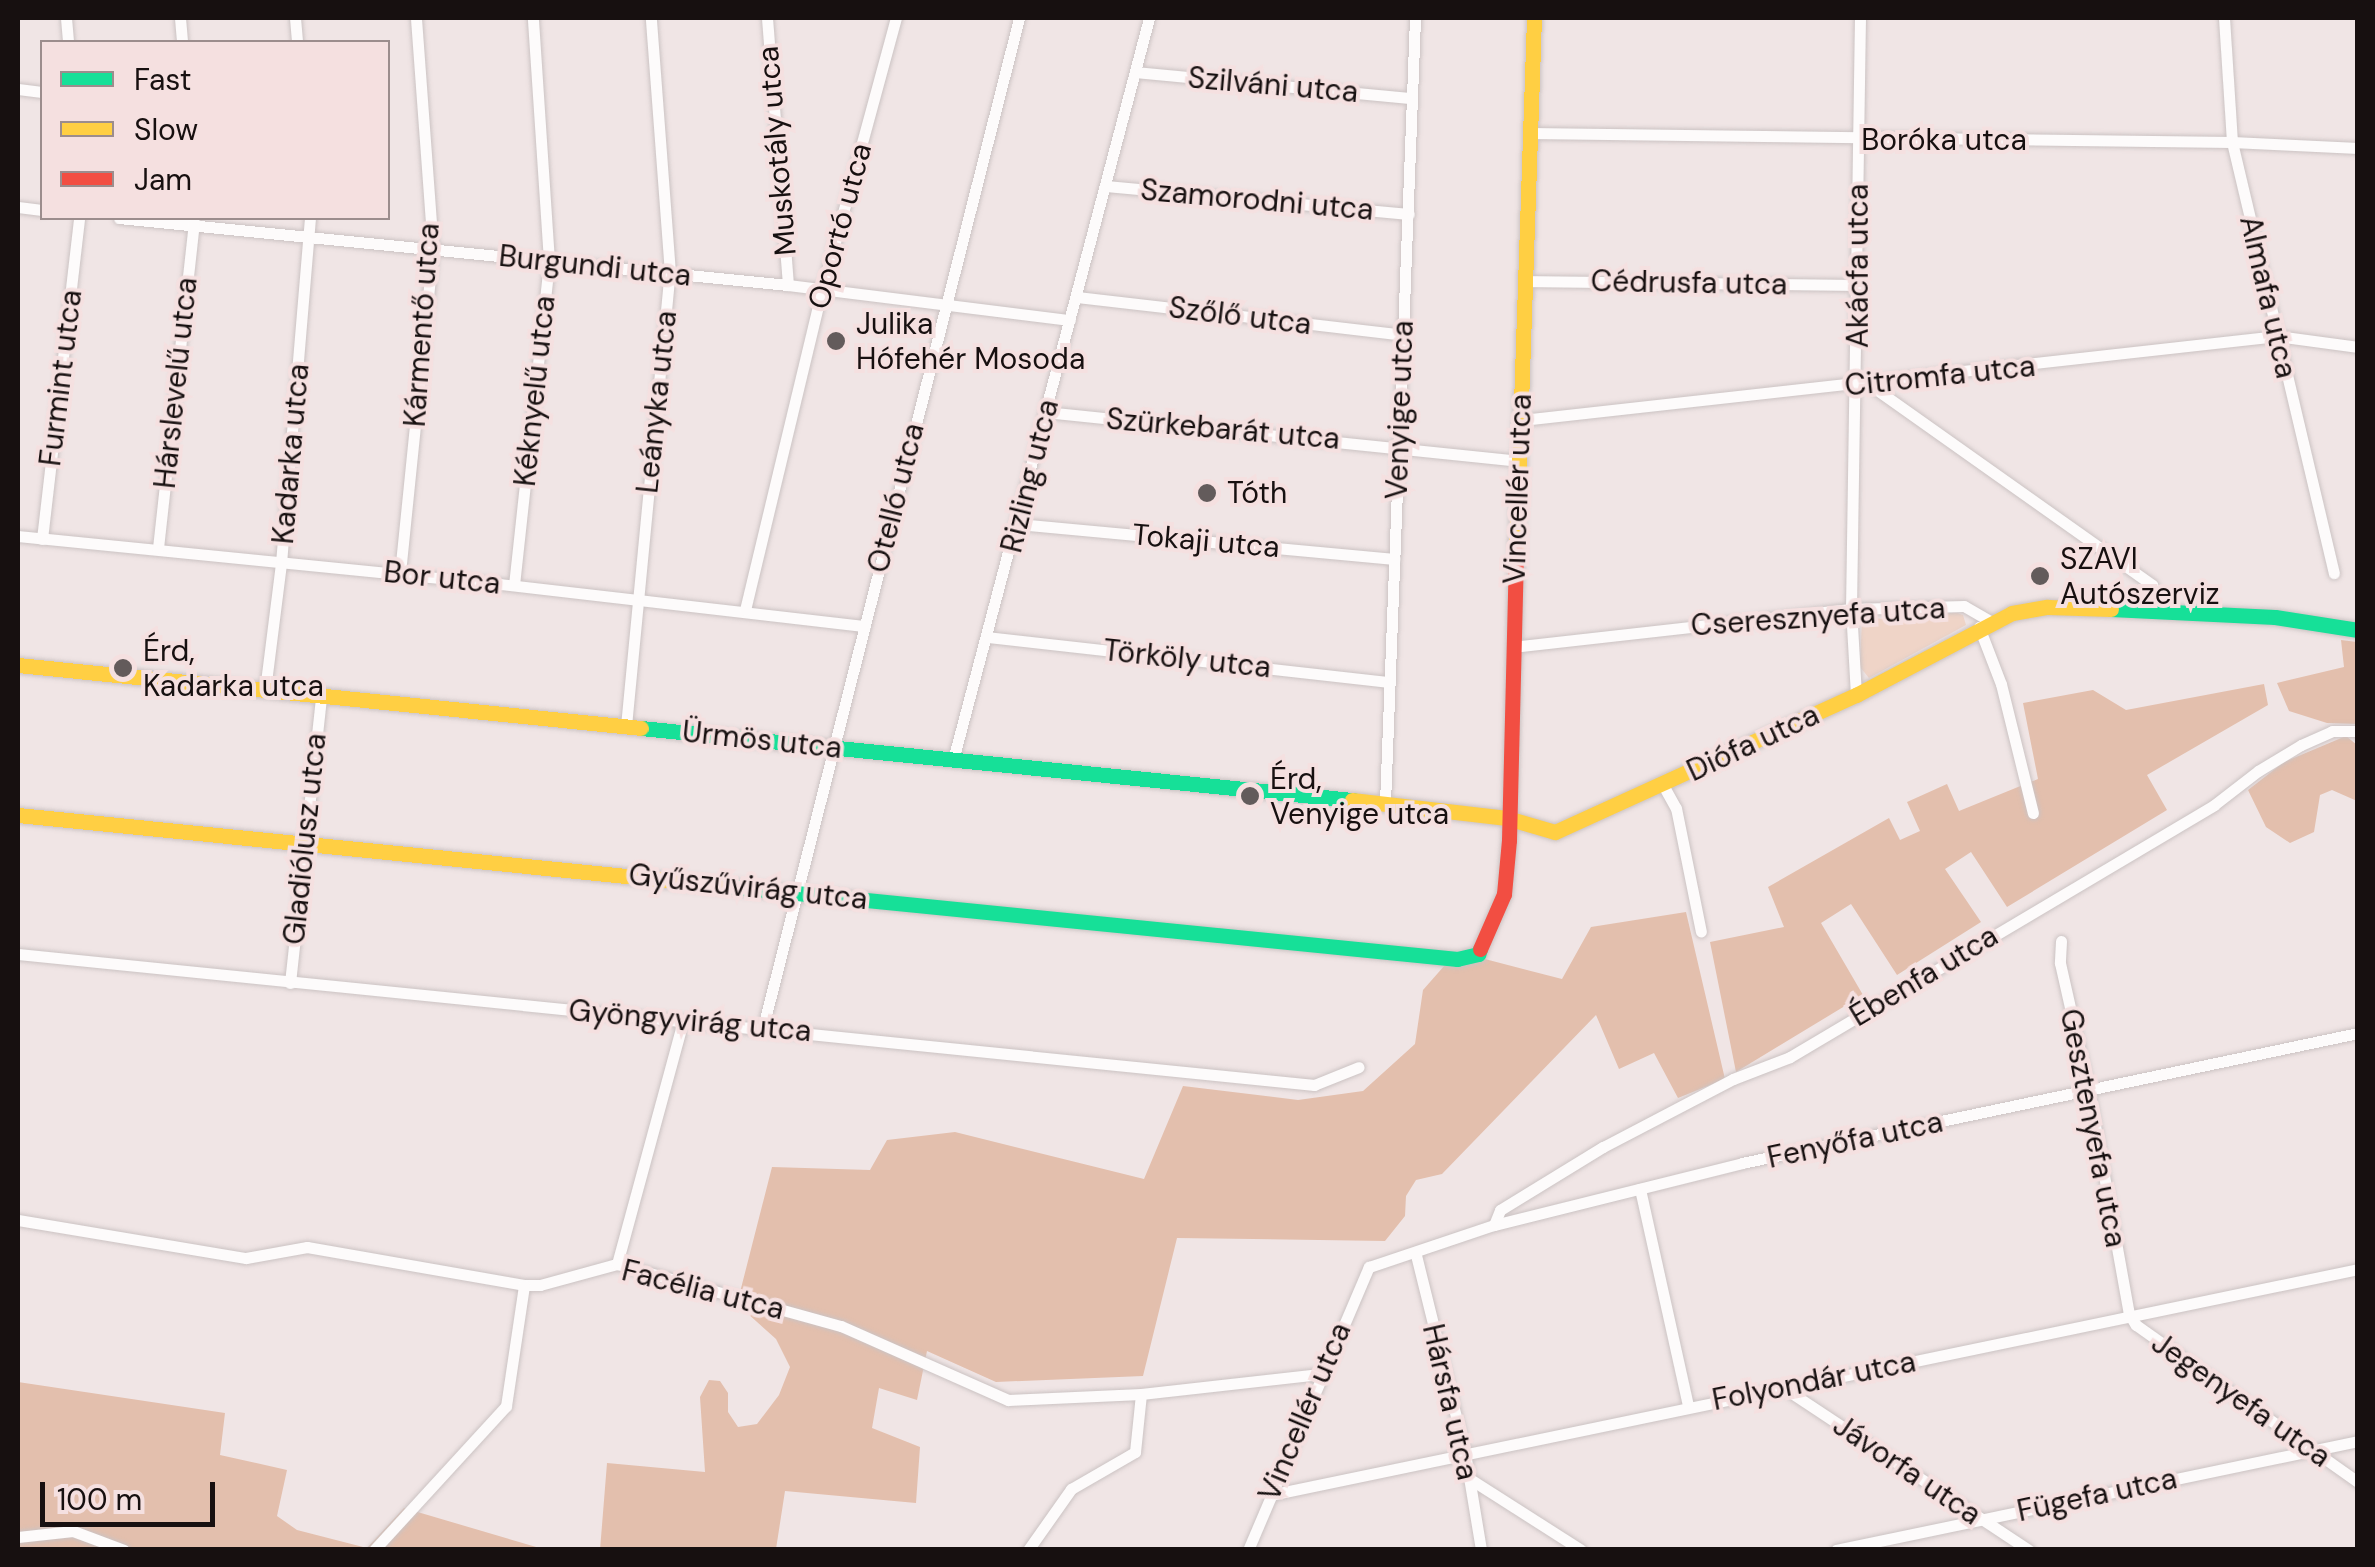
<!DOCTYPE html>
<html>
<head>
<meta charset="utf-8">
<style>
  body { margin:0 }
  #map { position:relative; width:2375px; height:1567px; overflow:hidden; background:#f0e5e5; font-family:"DM Sans",sans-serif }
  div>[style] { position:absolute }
  .green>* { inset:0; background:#efd4c7 }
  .forest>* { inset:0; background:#e3bfad }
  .roads { filter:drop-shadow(0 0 2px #cbc3c3) drop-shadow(0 0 2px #cbc3c3) }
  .street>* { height:11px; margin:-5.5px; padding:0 5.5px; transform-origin:5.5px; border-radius:5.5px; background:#fdfbfb }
  .fast>* { height:15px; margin:-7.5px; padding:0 7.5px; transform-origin:7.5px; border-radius:7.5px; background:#16e098 }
  .slow>* { height:15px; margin:-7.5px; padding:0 7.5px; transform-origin:7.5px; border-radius:7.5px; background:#ffcf43 }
  .jam>* { height:15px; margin:-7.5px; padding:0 7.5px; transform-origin:7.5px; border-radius:7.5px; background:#f24e42 }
  .dots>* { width:28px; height:28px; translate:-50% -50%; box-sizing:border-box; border:5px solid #f5e0e0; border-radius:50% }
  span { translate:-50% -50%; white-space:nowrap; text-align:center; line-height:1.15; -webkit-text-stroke:8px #f5e0e0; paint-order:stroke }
  .street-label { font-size:30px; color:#171010 }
  .poi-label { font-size:30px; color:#171010 }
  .left { translate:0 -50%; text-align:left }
  .frame { position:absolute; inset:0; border:20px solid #171010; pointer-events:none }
  .legend { position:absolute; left:40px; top:40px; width:350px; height:180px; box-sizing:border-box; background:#f5e0e0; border:2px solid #9c8d8d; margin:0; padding:12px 18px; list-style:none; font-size:30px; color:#171010 }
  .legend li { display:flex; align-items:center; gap:20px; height:50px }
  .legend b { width:50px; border:2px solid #9c8d8d }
  .scale { position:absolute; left:40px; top:1482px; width:175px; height:45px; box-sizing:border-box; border:5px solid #171010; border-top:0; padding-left:12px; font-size:30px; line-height:35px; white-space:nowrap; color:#171010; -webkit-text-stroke:8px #f5e0e0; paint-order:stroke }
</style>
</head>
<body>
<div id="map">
  <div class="green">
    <i style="clip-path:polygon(1957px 613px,1963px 615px,1966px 625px,1869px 678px,1860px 667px,1862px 617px,1895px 620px,1903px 614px)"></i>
  </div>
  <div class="forest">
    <i style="clip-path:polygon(2341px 640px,2357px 642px,2357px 724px,2327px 723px,2289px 711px,2277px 683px,2344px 667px)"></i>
    <i style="clip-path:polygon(2264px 684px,2268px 705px,2147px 775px,2167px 810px,2007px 907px,1971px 852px,1945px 869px,1981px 922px,1897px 975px,1851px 904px,1821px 923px,1863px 995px,1736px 1072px,1710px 942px,1784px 927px,1768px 887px,1889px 818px,1900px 840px,1920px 831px,1907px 802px,1947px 784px,1959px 811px,2038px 779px,2023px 703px,2093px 690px,2126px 710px)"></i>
    <i style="clip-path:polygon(2346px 736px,2357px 745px,2357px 801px,2332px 790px,2320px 795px,2314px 832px,2290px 843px,2266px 827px,2248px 790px,2284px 762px)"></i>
    <i style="clip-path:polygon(1686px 912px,1725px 1079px,1678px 1098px,1654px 1053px,1619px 1069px,1596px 1015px,1442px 1174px,1416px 1180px,1406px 1196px,1405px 1216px,1385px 1241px,1177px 1238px,1143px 1376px,996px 1382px,927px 1351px,917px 1400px,879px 1388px,872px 1428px,920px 1447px,916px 1503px,785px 1491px,776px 1549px,600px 1550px,607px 1463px,705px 1472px,700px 1397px,709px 1380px,720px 1381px,728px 1393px,728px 1412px,738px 1427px,757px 1424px,779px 1395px,790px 1367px,776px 1339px,737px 1304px,772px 1167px,870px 1170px,887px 1140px,955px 1132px,1144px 1179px,1183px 1086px,1298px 1100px,1363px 1091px,1415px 1044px,1423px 990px,1445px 965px,1481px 958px,1562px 979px,1591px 927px)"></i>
    <i style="clip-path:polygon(18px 1382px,225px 1413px,220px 1455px,287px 1470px,277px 1516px,297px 1530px,367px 1548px,404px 1508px,543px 1549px,18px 1549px)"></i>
  </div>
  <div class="roads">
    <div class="street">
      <i style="left:66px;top:18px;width:24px;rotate:85deg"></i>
      <i style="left:180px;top:18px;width:24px;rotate:85deg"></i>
      <i style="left:295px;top:18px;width:24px;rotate:85deg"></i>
      <i style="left:767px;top:18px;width:268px;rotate:85.5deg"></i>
      <i style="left:2224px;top:18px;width:124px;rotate:86.3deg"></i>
      <i style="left:2232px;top:142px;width:443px;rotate:76.7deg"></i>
      <i style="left:1135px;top:72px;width:278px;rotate:5.4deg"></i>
      <i style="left:18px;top:89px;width:24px;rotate:7deg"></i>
      <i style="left:1530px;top:133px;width:702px;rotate:0.73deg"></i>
      <i style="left:2232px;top:142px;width:126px;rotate:2.7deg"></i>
      <i style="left:1106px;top:186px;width:304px;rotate:5.3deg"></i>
      <i style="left:18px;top:207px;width:24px;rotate:7deg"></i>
      <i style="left:119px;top:218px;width:672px;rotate:5.72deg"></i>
      <i style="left:788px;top:285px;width:284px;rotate:7.1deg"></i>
      <i style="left:1524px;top:281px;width:330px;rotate:0.7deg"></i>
      <i style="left:1077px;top:297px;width:328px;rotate:6.6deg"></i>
      <i style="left:1870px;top:385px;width:346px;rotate:35.3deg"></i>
      <i style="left:2152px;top:585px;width:26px;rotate:74deg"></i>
      <i style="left:1046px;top:412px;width:476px;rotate:5.9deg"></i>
      <i style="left:1522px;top:420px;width:760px;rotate:-6.35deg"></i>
      <i style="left:2277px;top:336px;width:82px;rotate:7.7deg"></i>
      <i style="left:1018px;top:524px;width:378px;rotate:5.3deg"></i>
      <i style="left:18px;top:536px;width:484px;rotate:5.7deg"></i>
      <i style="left:500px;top:584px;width:367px;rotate:6.6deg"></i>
      <i style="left:42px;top:539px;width:323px;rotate:-83.4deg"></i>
      <i style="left:158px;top:548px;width:328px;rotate:-83.7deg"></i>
      <i style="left:400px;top:573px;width:325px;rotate:-84.2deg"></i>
      <i style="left:433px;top:250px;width:233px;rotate:-94.2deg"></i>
      <i style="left:514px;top:585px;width:326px;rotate:-83.8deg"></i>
      <i style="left:549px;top:261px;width:244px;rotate:-93.8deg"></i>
      <i style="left:745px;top:610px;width:329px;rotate:-76.5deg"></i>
      <i style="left:822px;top:290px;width:282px;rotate:-74.8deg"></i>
      <i style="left:1979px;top:627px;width:61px;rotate:68.9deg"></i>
      <i style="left:2001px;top:684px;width:133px;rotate:76.1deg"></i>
      <i style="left:987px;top:637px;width:404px;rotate:6.4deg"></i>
      <i style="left:1512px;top:647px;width:341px;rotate:-6.4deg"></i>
      <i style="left:1851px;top:609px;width:113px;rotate:-1.5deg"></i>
      <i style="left:1964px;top:606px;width:30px;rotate:30deg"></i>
      <i style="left:265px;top:690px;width:128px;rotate:-82.8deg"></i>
      <i style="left:281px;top:563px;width:346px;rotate:-85.2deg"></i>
      <i style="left:1856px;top:695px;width:86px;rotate:-93.3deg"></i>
      <i style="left:1851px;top:609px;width:591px;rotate:-89.13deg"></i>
      <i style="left:626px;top:726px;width:455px;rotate:-84.5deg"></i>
      <i style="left:670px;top:273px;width:256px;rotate:-94.3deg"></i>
      <i style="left:953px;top:760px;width:767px;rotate:-75.2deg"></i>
      <i style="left:1663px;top:785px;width:26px;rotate:61deg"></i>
      <i style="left:1676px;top:808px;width:126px;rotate:78.6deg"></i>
      <i style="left:1385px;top:803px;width:786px;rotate:-87.81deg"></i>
      <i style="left:2061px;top:941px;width:22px;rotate:93deg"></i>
      <i style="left:2060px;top:963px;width:132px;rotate:77.3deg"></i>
      <i style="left:2089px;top:1092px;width:226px;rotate:79.8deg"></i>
      <i style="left:2129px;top:1314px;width:13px;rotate:58deg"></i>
      <i style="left:2136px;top:1325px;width:272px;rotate:35.3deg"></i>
      <i style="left:18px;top:954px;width:1303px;rotate:5.77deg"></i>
      <i style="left:1314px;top:1085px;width:48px;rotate:-21.8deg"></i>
      <i style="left:290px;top:983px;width:289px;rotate:-83.8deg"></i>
      <i style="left:763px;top:1027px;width:1041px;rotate:-75.76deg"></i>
      <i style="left:1640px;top:1189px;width:222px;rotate:77.5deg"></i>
      <i style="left:18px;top:1220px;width:231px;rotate:9.5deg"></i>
      <i style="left:246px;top:1258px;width:62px;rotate:-10.2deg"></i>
      <i style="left:307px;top:1247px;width:220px;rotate:9.9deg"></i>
      <i style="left:524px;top:1285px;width:16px"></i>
      <i style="left:540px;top:1285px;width:80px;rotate:-15.3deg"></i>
      <i style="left:617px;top:1264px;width:232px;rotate:15.5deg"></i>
      <i style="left:841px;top:1326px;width:183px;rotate:23.9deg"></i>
      <i style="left:1008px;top:1400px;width:133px;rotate:-2.6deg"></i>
      <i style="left:1141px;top:1394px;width:180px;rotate:-6.4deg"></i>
      <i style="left:1494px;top:1225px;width:16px;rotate:-68deg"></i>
      <i style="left:1500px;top:1210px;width:121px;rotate:-31.5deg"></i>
      <i style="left:1603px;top:1147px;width:147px;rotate:-27.6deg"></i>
      <i style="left:1733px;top:1079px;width:61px;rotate:-21.1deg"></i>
      <i style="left:1790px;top:1057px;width:493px;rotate:-30.7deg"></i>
      <i style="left:2214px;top:805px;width:56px;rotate:-37.7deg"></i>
      <i style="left:2258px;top:771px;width:50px;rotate:-31.2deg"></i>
      <i style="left:2301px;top:745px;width:34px;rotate:-24deg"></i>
      <i style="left:2332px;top:731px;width:26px"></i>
      <i style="left:1416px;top:1255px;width:204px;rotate:76.1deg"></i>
      <i style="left:1465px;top:1453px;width:98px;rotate:80.6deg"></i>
      <i style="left:617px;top:1264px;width:252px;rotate:-74.8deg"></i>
      <i style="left:1787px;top:1390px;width:290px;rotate:33.5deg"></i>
      <i style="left:1467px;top:1477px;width:135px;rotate:32.6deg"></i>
      <i style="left:1270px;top:1495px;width:1111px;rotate:-11.73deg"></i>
      <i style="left:18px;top:1537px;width:55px;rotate:-6.2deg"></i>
      <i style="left:73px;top:1531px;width:54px;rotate:20.4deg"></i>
      <i style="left:374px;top:1550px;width:195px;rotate:-47.5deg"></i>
      <i style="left:506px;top:1406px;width:122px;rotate:-81.5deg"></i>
      <i style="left:1028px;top:1550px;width:75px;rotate:-54.8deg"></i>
      <i style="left:1071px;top:1489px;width:74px;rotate:-30deg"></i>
      <i style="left:1135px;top:1452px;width:58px;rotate:-84.1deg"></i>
      <i style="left:1248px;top:1550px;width:308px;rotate:-66.9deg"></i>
      <i style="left:1369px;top:1267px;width:132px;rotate:-18.6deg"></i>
      <i style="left:1494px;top:1225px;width:256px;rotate:-14deg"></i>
      <i style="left:1742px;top:1163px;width:630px;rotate:-11.92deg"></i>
      <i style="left:1836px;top:1550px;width:533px;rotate:-11.79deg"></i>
    </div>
    <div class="fast">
      <i style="left:2111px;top:609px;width:164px;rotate:2.8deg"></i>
      <i style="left:2275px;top:617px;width:84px;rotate:8.9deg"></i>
      <i style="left:641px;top:728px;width:715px;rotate:5.78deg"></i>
      <i style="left:716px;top:885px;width:745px;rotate:5.7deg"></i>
      <i style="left:1457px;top:959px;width:22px;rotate:-13deg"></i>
      <i style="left:1478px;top:954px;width:5px;rotate:-68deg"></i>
    </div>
    <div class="slow">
      <i style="left:1516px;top:552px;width:534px;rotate:-88.07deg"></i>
      <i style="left:18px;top:665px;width:626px;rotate:5.77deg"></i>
      <i style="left:1352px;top:800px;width:156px;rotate:6.6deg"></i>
      <i style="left:1507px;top:818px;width:50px;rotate:16.3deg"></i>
      <i style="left:1555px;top:832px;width:331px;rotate:-24.5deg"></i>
      <i style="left:1856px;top:695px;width:176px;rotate:-27.7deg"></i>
      <i style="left:2012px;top:613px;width:36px;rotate:-10deg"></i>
      <i style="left:2047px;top:607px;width:64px;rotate:1.8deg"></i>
      <i style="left:18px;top:815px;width:702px;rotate:5.73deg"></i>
    </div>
    <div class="jam">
      <i style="left:1480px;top:949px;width:60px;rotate:-66.4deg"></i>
      <i style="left:1504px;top:894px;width:54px;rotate:-84.7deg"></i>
      <i style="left:1509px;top:840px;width:288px;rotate:-88.6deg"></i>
    </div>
  </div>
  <div class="dots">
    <i style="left:836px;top:341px;background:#635b5b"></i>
    <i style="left:1207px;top:493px;background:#635b5b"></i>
    <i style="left:2040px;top:576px;background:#635b5b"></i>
    <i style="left:123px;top:668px;background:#635b5b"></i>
    <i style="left:1250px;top:796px;background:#635b5b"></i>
  </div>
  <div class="street-label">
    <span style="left:1273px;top:85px;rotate:5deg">Szilváni utca</span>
    <span style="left:1944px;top:140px">Boróka utca</span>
    <span style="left:777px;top:151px;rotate:-95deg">Muskotály utca</span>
    <span style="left:1257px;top:200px;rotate:5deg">Szamorodni utca</span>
    <span style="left:840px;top:226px;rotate:-75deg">Oportó utca</span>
    <span style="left:595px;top:266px;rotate:6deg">Burgundi utca</span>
    <span style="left:1858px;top:266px;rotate:-90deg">Akácfa utca</span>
    <span style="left:1689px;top:283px;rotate:1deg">Cédrusfa utca</span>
    <span style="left:2268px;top:297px;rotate:77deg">Almafa utca</span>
    <span style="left:1240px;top:316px;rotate:7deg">Szőlő utca</span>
    <span style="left:422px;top:325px;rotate:-86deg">Kármentő utca</span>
    <span style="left:1940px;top:376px;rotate:-6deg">Citromfa utca</span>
    <span style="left:61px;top:378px;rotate:-83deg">Furmint utca</span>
    <span style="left:176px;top:383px;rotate:-84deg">Hárslevelű utca</span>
    <span style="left:535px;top:391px;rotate:-84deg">Kéknyelű utca</span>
    <span style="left:657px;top:402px;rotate:-84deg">Leányka utca</span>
    <span style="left:1400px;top:410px;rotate:-88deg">Venyige utca</span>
    <span style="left:1223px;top:429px;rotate:5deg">Szürkebarát utca</span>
    <span style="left:291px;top:454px;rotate:-85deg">Kadarka utca</span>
    <span style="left:1030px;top:476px;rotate:-76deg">Rizling utca</span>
    <span style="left:1518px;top:489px;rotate:-88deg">Vincellér utca</span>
    <span style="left:896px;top:498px;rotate:-76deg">Otelló utca</span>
    <span style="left:1206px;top:541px;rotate:5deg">Tokaji utca</span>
    <span style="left:442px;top:578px;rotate:6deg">Bor utca</span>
    <span style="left:1818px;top:617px;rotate:-4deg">Cseresznyefa utca</span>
    <span style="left:1187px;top:659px;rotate:6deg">Törköly utca</span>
    <span style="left:762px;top:740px;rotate:6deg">Ürmös utca</span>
    <span style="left:1753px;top:743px;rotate:-25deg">Diófa utca</span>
    <span style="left:305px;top:839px;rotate:-84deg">Gladiólusz utca</span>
    <span style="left:748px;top:887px;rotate:6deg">Gyűszűvirág utca</span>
    <span style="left:1924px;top:976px;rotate:-31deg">Ébenfa utca</span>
    <span style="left:690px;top:1021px;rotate:5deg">Gyöngyvirág utca</span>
    <span style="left:2093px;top:1128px;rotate:79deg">Gesztenyefa utca</span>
    <span style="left:1855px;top:1140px;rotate:-12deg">Fenyőfa utca</span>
    <span style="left:703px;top:1290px;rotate:14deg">Facélia utca</span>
    <span style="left:1814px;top:1381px;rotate:-11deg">Folyondár utca</span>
    <span style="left:2241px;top:1400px;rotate:35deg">Jegenyefa utca</span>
    <span style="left:1450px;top:1402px;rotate:77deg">Hársfa utca</span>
    <span style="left:1305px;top:1412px;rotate:-67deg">Vincellér utca</span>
    <span style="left:1907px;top:1470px;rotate:34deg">Jávorfa utca</span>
    <span style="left:2097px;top:1495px;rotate:-12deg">Fügefa utca</span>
  </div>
  <div class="poi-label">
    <span class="left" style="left:856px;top:341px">Julika<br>Hófehér Mosoda</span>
    <span class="left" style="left:1227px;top:493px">Tóth</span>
    <span class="left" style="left:2060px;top:576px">SZAVI<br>Autószerviz</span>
    <span class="left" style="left:143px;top:668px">Érd,<br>Kadarka utca</span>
    <span class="left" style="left:1270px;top:796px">Érd,<br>Venyige utca</span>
  </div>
  <div class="frame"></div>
  <ul class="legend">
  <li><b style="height:12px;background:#16e098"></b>Fast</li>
  <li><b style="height:12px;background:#ffcf43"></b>Slow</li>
  <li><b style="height:12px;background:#f24e42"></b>Jam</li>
  </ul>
  <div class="scale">100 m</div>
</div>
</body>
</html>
